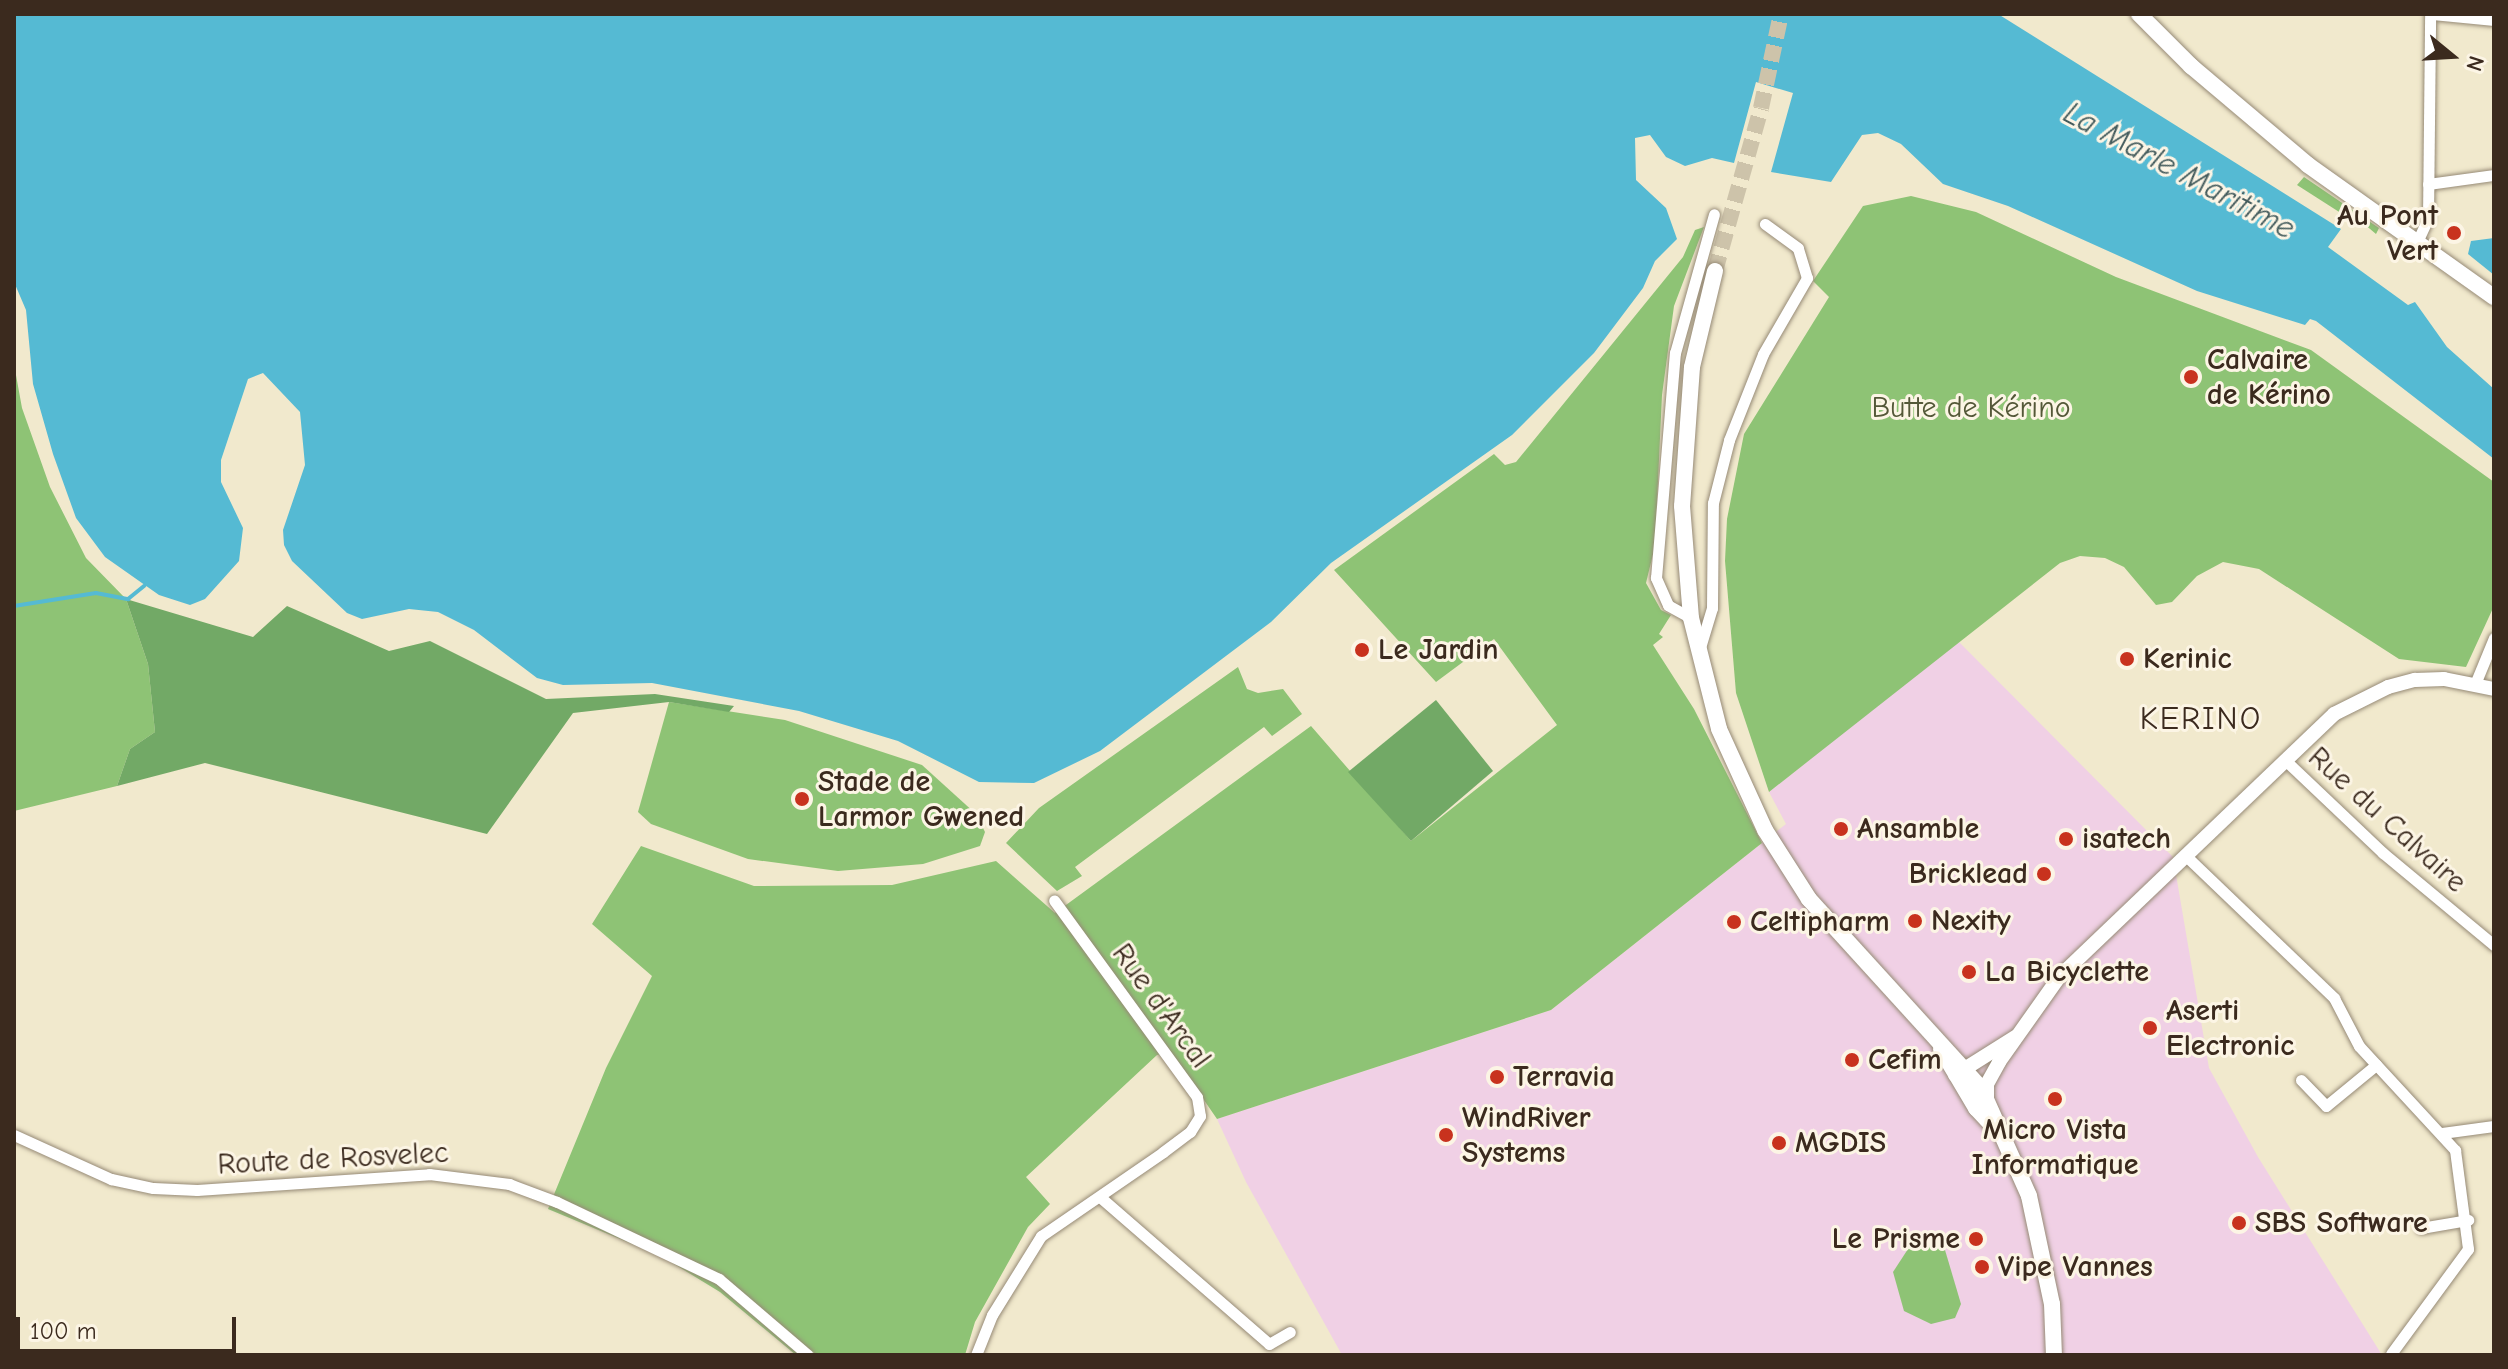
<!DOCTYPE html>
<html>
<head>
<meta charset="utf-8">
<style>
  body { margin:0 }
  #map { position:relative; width:2508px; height:1369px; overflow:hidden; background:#f1e9cd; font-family:"Comic Neue",sans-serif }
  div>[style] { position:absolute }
  .built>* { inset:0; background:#f0d0e5 }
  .green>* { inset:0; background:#8ec375 }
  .forest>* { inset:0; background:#72a966 }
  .water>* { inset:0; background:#55bad3 }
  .stream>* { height:4px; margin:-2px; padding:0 2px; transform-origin:2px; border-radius:2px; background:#55bad3 }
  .secondary-tunnel>* { height:16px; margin-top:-8px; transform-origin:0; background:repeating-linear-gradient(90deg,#cdc3aa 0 16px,transparent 0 24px) }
  .roads { filter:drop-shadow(0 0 2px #968a76) drop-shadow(0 0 2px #968a76) }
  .minor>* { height:11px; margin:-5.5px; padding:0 5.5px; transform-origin:5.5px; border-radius:5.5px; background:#fff }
  .tertiary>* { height:14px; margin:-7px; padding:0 7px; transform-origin:7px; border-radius:7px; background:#fff }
  .secondary>* { height:16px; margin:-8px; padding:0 8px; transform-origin:8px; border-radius:8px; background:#fff }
  .dots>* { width:22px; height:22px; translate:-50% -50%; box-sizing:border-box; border:4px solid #fcf5e5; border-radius:50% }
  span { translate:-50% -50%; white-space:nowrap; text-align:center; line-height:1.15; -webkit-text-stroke:6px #fcf5e5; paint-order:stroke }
  .poi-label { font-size:30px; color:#3b2a1e; font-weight:700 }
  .right { translate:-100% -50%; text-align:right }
  .left { translate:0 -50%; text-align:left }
  .park-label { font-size:30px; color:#545838 }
  .street-label { font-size:30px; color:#3b2a1e }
  .water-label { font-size:32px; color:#445c5d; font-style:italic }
  .neighbourhood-label { font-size:32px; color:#3b2a1e; letter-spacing:2px }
  .frame { position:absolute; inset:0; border:16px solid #3b2a1e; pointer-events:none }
  .north { position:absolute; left:2412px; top:16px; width:80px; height:80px; -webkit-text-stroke:6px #fcf5e5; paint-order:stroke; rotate:108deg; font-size:22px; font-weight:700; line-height:32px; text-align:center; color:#3b2a1e }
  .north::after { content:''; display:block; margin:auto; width:28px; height:36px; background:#3b2a1e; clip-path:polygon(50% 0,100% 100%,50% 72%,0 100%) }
  .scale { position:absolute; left:16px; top:1317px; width:220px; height:36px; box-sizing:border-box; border:4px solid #3b2a1e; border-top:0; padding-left:10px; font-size:24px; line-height:28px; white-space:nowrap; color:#3b2a1e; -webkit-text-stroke:6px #fcf5e5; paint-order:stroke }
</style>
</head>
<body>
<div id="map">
  <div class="built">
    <i style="clip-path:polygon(1958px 641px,2173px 857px,2209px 1068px,2258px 1157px,2382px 1355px,1342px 1355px,1246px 1182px,1217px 1119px,1551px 1010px,1786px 824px,1769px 792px)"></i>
  </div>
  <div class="green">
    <i style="clip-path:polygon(2304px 177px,2379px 228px,2376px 234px,2351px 213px,2347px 217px,2297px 185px)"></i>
    <i style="clip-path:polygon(1911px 196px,1976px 212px,2116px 277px,2311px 350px,2494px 482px,2494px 606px,2466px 667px,2399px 659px,2259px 569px,2223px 562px,2197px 576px,2172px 602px,2156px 605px,2124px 567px,2105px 558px,2080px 556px,2060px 563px,1769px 792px,1736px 693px,1725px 561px,1727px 519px,1744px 434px,1829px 297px,1813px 281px,1863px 206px)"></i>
    <i style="clip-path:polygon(1704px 227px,1674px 306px,1662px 395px,1655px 546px,1646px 583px,1661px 610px,1671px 615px,1659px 634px,1663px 637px,1653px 645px,1694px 709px,1762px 843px,1551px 1010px,1217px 1119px,1171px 1052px,1157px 1055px,1026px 1177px,1050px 1204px,1028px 1227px,975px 1322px,965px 1355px,796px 1355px,720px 1292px,661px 1256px,548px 1209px,606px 1068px,652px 976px,592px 924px,641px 846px,754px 886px,892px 885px,996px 861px,1055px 913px,1311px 726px,1411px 841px,1557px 725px,1494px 639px,1436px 682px,1334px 570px,1494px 454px,1505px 465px,1516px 462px,1683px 257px,1695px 230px)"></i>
    <i style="clip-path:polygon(14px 364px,22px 408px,50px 487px,86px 558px,126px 599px,148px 664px,155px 732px,130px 749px,117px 786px,14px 811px)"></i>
    <i style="clip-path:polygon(1238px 667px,1247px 689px,1258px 693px,1283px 689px,1302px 714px,1272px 736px,1264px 727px,1075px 867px,1082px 876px,1057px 891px,1006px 843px,1039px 808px)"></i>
    <i style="clip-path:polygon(669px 702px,785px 720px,922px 765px,976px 814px,985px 832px,980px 846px,923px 864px,838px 871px,748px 859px,651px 824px,638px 812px)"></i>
    <i style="clip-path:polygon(1934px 1242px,1945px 1250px,1961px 1304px,1955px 1318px,1931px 1324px,1904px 1311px,1893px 1272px,1908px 1249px)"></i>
  </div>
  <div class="forest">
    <i style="clip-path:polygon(126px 599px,253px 637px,287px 606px,389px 651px,430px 641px,546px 699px,655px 694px,734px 706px,729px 712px,669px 702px,573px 713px,487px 834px,205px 763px,117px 786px,130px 749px,155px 732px,148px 664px)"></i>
    <i style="clip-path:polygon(1436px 700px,1493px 771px,1411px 841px,1348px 772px)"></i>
  </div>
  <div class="water">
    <i style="clip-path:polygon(14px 14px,1998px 14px,2341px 229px,2328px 247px,2408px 305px,2415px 302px,2447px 347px,2494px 389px,2494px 459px,2316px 321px,2310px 319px,2305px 325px,2197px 291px,2008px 206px,1943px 184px,1901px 144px,1878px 133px,1862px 135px,1831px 182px,1771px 172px,1793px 93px,1756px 82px,1734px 163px,1712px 158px,1685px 166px,1666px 157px,1650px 135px,1635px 138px,1636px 180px,1666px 208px,1677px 239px,1655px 261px,1643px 288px,1594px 353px,1512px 435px,1331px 563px,1271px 622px,1100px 751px,1034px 783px,979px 782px,898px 741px,799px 711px,652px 683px,563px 685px,537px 678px,474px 630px,438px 612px,409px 609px,362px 619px,347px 613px,292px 561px,284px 545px,283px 530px,305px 465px,300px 412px,263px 373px,248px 379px,221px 460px,221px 482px,243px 528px,239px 561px,205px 599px,190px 605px,159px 595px,105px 557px,76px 518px,53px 454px,33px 384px,26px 310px,14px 282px)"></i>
    <i style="clip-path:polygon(2494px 238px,2494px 275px,2468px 254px,2471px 241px)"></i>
  </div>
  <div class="stream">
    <i style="left:14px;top:606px;width:83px;rotate:-9deg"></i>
    <i style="left:96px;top:593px;width:33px;rotate:11deg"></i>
    <i style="left:128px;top:599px;width:21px;rotate:-39deg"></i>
  </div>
  <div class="secondary-tunnel">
    <i style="left:1715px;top:271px;width:169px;rotate:-74.2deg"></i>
    <i style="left:1761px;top:108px;width:96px;rotate:-78deg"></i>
  </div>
  <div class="roads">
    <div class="minor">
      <i style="left:2433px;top:14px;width:61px;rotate:5.6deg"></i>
      <i style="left:2428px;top:184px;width:67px;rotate:-7.8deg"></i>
      <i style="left:2417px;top:242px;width:26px;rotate:-65deg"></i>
      <i style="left:2428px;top:218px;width:204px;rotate:-89.4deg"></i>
      <i style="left:1691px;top:618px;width:26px;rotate:-151deg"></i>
      <i style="left:1668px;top:605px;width:30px;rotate:-114deg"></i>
      <i style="left:1656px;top:578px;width:226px;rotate:-85.2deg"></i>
      <i style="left:1675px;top:353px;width:144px;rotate:-74.3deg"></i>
      <i style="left:1699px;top:651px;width:45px;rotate:-73.2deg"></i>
      <i style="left:1712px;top:608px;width:105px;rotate:-89.5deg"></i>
      <i style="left:1713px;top:503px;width:65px;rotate:-75.7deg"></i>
      <i style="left:1729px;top:440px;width:92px;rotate:-68.4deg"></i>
      <i style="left:1763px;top:354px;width:88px;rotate:-59.9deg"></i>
      <i style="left:1807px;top:278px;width:31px;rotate:-107deg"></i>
      <i style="left:1798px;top:248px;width:41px;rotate:-144deg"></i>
      <i style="left:2475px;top:684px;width:50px;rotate:-67.6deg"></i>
      <i style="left:2285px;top:760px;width:135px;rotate:43.5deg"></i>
      <i style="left:2383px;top:853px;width:144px;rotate:39.7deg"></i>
      <i style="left:2185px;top:855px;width:207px;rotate:43.8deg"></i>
      <i style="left:2334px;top:998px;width:54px;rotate:62.5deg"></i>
      <i style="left:2359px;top:1046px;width:142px;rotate:47.3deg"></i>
      <i style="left:2455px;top:1150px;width:100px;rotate:82.5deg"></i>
      <i style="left:2468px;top:1249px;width:130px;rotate:126.3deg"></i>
      <i style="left:2301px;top:1080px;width:36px;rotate:46deg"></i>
      <i style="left:2326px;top:1106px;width:65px;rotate:-39.4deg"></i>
      <i style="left:2442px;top:1133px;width:52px;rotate:-7.7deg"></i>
      <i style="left:14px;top:1135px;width:107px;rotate:24.4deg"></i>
      <i style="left:111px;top:1179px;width:43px;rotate:12.1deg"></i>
      <i style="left:153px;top:1188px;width:44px;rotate:2.6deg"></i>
      <i style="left:197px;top:1190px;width:233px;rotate:-3.9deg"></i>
      <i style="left:429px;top:1174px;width:81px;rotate:7.1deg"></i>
      <i style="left:509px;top:1184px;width:51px;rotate:20.6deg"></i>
      <i style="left:557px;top:1202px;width:179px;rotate:25.4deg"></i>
      <i style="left:719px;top:1279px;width:117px;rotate:40.5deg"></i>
      <i style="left:1100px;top:1197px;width:224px;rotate:41deg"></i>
      <i style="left:1269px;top:1344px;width:24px;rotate:-30deg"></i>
      <i style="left:2421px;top:1228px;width:48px;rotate:-9.7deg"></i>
      <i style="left:976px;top:1355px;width:43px;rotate:-68.2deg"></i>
      <i style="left:992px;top:1315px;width:93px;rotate:-58.2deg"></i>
      <i style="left:1041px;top:1236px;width:148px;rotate:-34.5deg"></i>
      <i style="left:1163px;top:1152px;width:34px;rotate:-37deg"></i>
      <i style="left:1190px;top:1132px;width:19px;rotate:-58deg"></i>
      <i style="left:1200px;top:1116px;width:19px;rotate:-99deg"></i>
      <i style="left:1197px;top:1097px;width:243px;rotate:-126deg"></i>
    </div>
    <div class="tertiary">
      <i style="left:1955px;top:1075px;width:71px;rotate:-32.3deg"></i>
      <i style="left:1987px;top:1100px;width:16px;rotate:-90deg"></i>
      <i style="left:1987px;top:1084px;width:25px;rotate:-61deg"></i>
      <i style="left:1999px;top:1062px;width:105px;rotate:-54.7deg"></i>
      <i style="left:2060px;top:976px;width:379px;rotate:-43.7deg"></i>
      <i style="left:2334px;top:714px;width:60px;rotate:-26.6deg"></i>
      <i style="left:2388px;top:687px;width:28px;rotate:-15deg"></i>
      <i style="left:2415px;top:680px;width:29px;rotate:-2deg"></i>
      <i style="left:2444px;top:679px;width:51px;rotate:11.3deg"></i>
    </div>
    <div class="secondary">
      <i style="left:2139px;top:14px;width:74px;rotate:45deg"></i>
      <i style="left:2191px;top:66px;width:153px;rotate:40.2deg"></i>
      <i style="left:2308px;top:165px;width:228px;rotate:35.4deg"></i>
      <i style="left:1715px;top:271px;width:99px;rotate:103.5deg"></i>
      <i style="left:1692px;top:367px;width:139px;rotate:94.1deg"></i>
      <i style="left:1682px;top:506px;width:112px;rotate:85.4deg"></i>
      <i style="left:1691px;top:618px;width:114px;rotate:75.8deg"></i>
      <i style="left:1719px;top:729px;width:111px;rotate:65.5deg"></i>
      <i style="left:1765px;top:830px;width:82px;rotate:57.5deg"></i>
      <i style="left:1809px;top:899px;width:256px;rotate:47.7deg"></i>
      <i style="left:1981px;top:1088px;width:118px;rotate:66deg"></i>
      <i style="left:2029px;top:1196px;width:110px;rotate:78deg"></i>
      <i style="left:2052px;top:1304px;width:51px;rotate:87.8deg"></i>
      <i style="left:1941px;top:1049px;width:69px;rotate:59.3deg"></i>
      <i style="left:1976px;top:1108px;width:25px;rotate:47deg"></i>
    </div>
  </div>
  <div class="dots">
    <i style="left:2454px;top:233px;background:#c8321e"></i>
    <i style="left:2191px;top:377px;background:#c8321e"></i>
    <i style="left:1362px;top:650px;background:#c8321e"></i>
    <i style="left:2127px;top:659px;background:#c8321e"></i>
    <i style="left:802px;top:799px;background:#c8321e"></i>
    <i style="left:1841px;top:829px;background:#c8321e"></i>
    <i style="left:2066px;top:839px;background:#c8321e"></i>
    <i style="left:2044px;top:874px;background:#c8321e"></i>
    <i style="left:1915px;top:921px;background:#c8321e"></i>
    <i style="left:1734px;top:922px;background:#c8321e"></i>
    <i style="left:1969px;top:972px;background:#c8321e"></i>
    <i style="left:2150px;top:1028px;background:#c8321e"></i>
    <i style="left:1852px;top:1060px;background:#c8321e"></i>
    <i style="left:1497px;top:1077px;background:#c8321e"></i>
    <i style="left:2055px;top:1099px;background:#c8321e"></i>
    <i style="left:1446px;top:1135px;background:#c8321e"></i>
    <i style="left:1779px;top:1143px;background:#c8321e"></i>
    <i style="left:2239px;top:1223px;background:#c8321e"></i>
    <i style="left:1976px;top:1239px;background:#c8321e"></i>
    <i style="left:1982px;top:1267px;background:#c8321e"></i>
  </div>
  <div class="poi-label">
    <span class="right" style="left:2438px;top:233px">Au Pont<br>Vert</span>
    <span class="left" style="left:2207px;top:377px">Calvaire<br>de Kérino</span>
    <span class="left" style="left:1378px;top:650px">Le Jardin</span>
    <span class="left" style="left:2143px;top:659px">Kerinic</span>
    <span class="left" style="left:818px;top:799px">Stade de<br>Larmor Gwened</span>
    <span class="left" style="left:1857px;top:829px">Ansamble</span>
    <span class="left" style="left:2082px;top:839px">isatech</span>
    <span class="right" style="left:2028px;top:874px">Bricklead</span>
    <span class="left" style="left:1931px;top:921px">Nexity</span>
    <span class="left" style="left:1750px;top:922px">Celtipharm</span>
    <span class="left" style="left:1985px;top:972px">La Bicyclette</span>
    <span class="left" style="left:2166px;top:1028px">Aserti<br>Electronic</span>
    <span class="left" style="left:1868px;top:1060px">Cefim</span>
    <span class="left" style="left:1513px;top:1077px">Terravia</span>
    <span class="left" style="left:1462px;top:1135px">WindRiver<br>Systems</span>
    <span style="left:2055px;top:1147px">Micro Vista<br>Informatique</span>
    <span class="left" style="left:1795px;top:1143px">MGDIS</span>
    <span class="left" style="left:2255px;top:1223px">SBS Software</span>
    <span class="right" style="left:1960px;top:1239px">Le Prisme</span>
    <span class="left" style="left:1998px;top:1267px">Vipe Vannes</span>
  </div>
  <div class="park-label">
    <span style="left:1971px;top:408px">Butte de Kérino</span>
  </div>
  <div class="street-label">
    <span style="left:2387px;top:820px;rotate:42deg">Rue du Calvaire</span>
    <span style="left:1161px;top:1006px;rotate:54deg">Rue d'Arcal</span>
    <span style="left:333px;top:1159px;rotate:-3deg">Route de Rosvelec</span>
  </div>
  <div class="water-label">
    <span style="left:2179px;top:171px;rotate:28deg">La Marle Maritime</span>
  </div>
  <div class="neighbourhood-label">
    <span style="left:2201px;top:719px">KERINO</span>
  </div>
  <div class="frame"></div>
  <div class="north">N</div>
  <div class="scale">100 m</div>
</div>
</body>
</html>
